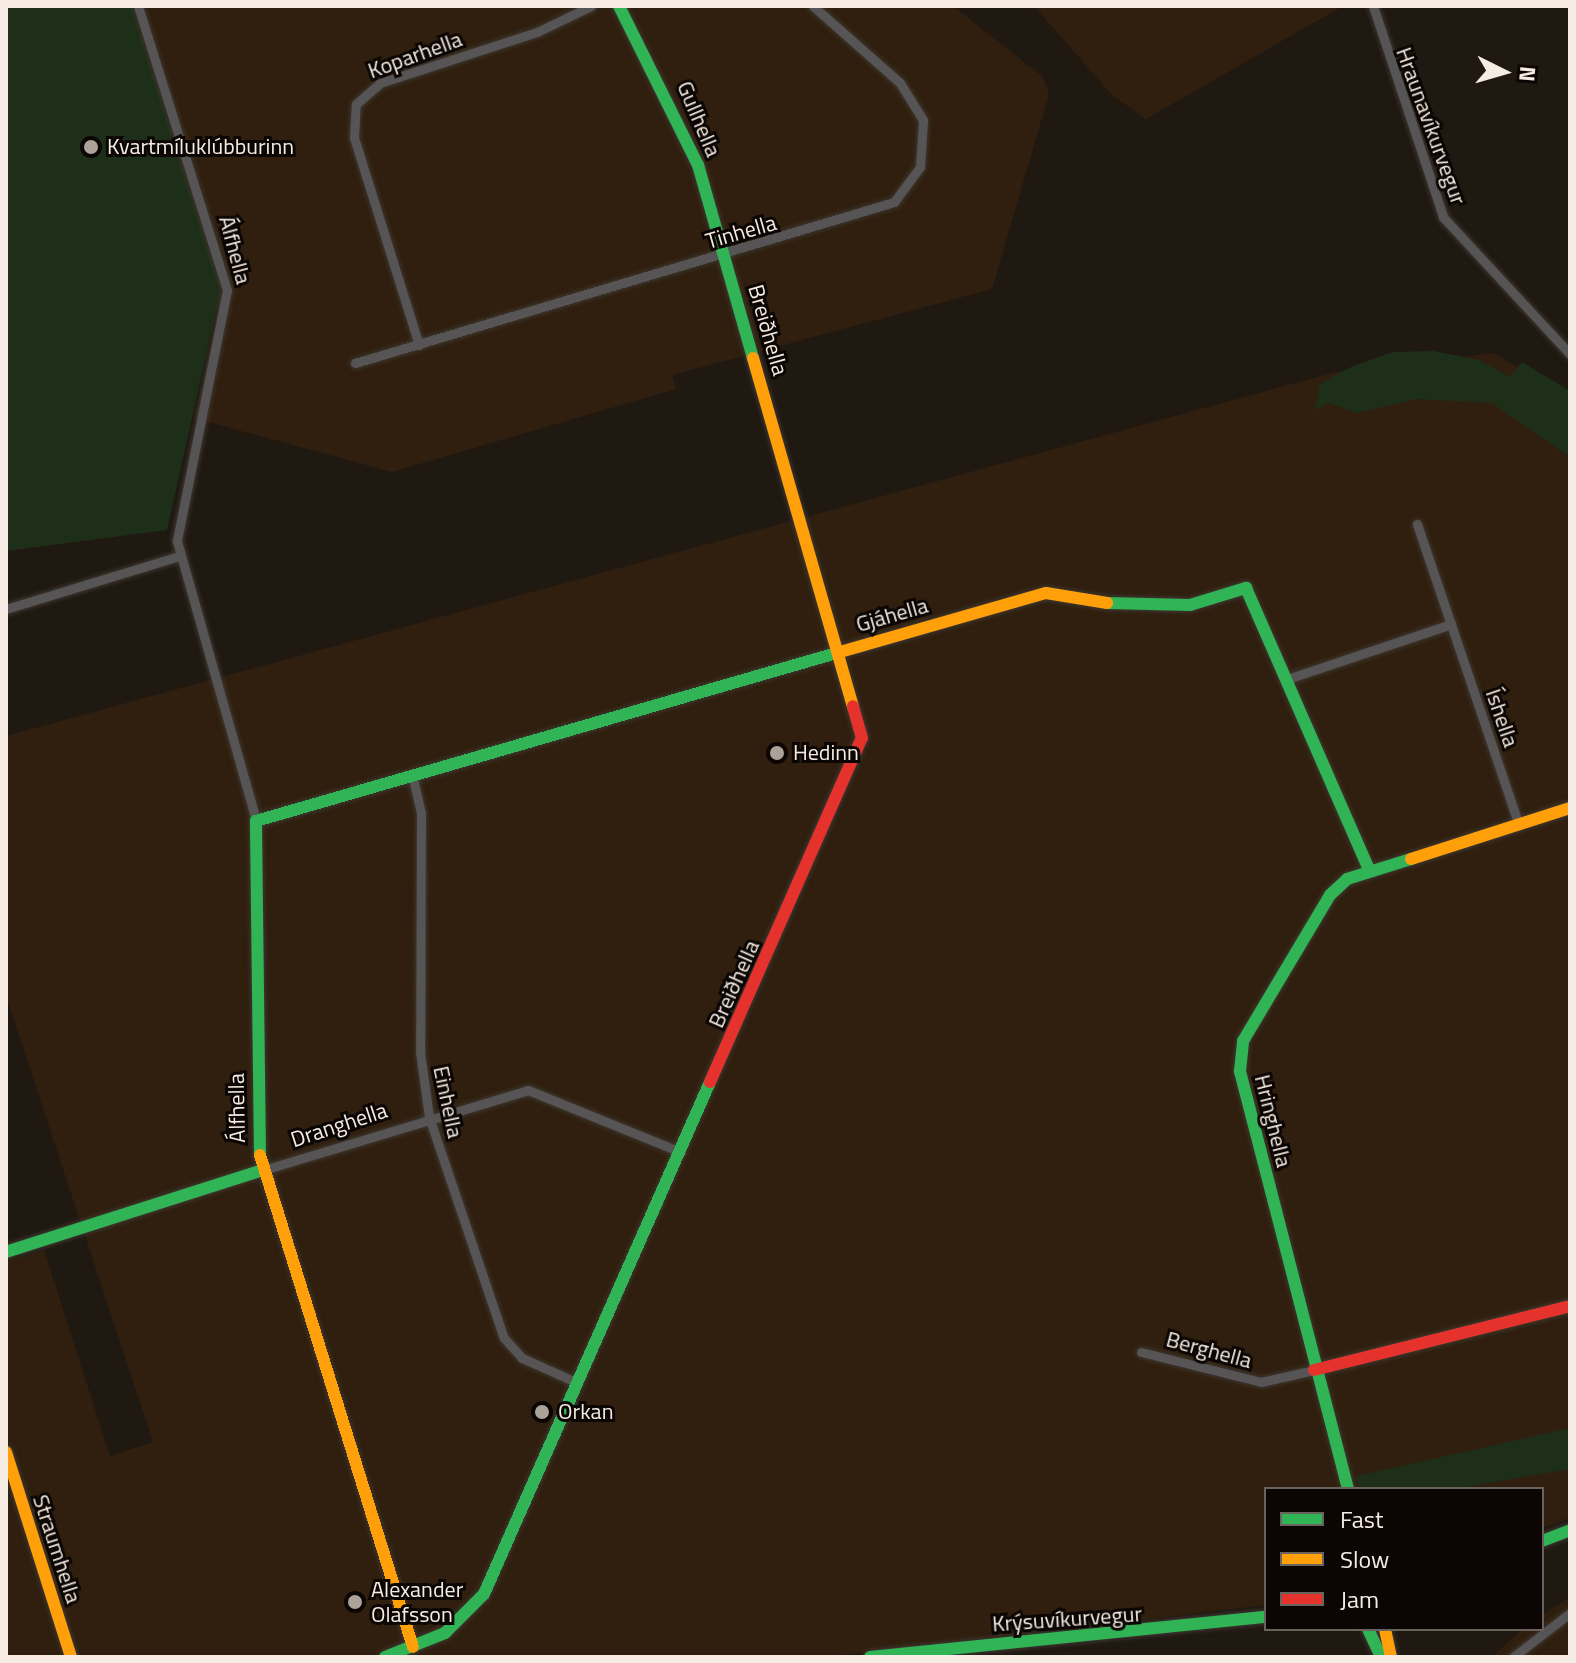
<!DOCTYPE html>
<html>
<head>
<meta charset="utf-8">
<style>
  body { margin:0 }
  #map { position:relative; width:1576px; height:1663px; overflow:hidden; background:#201912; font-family:"Titillium Web",sans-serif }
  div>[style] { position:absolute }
  .built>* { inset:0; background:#301f0e }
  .green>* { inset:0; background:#1d2f18 }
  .roads { filter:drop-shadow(0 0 2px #3d3730) drop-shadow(0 0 2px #3d3730) }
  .street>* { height:9px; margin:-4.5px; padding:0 4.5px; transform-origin:4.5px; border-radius:4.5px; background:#565454 }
  .fast>* { height:12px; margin:-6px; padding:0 6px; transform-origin:6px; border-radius:6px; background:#30b455 }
  .slow>* { height:12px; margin:-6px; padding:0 6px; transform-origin:6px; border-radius:6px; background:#ff9f0a }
  .jam>* { height:12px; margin:-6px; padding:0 6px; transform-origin:6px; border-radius:6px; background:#e5322d }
  .dots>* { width:22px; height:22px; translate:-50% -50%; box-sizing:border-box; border:4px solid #0b0603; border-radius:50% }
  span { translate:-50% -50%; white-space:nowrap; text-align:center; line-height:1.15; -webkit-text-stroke:6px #0b0603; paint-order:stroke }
  .street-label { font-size:22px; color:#f6ece3 }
  .poi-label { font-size:22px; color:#f6ece3 }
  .left { translate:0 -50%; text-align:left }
  .frame { position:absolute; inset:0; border:8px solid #f6ece3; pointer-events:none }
  .legend { position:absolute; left:1264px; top:1487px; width:280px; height:144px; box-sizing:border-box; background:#0b0603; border:2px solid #69625d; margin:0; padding:10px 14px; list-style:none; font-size:24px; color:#f6ece3 }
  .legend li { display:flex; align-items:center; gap:16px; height:40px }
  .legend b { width:40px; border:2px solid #69625d }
  .north { position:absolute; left:1464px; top:32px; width:80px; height:80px; -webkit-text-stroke:6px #0b0603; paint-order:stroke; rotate:95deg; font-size:22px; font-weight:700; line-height:32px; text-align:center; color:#f6ece3 }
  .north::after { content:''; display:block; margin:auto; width:28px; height:36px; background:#f6ece3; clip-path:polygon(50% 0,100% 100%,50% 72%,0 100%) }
</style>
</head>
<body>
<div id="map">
  <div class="built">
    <i style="clip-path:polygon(132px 6px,953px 6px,1043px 77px,1049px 94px,992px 289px,672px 375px,676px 389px,392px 472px,194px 418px,219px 315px)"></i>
    <i style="clip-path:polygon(1034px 6px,1343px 6px,1146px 119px,1112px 95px)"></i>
    <i style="clip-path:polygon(1494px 353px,1570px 400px,1570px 1518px,1542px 1528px,1542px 1489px,1266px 1489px,1266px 1605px,825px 1657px,6px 1657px,6px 1262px,44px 1250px,110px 1456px,153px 1442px,6px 996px,6px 736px,1336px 372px)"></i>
    <i style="clip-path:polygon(1570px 1597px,1570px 1657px,1492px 1657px,1523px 1629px,1542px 1629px,1542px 1615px)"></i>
  </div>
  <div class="green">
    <i style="clip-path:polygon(6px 6px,132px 6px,221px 288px,167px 530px,6px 551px)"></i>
    <i style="clip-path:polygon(1433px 351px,1479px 360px,1510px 377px,1522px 362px,1570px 391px,1570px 457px,1492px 403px,1417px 399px,1356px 413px,1329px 403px,1315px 410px,1320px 384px,1353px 366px,1393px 352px)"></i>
    <i style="clip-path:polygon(1570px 1428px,1570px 1469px,1454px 1489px,1357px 1487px,1357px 1476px)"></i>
  </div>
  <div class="roads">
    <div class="street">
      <i style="left:138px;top:6px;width:298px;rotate:72.6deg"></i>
      <i style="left:227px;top:290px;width:256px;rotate:101.3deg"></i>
      <i style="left:177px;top:541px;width:291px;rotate:74.2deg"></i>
      <i style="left:1373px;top:6px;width:222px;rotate:71.6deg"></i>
      <i style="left:1443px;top:217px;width:187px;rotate:47.2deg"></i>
      <i style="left:419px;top:345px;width:217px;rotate:-107.4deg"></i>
      <i style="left:354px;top:138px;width:34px;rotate:-87deg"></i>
      <i style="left:356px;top:104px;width:32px;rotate:-41deg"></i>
      <i style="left:380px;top:83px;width:165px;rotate:-18deg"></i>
      <i style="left:537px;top:32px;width:60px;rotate:-25.7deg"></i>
      <i style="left:355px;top:363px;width:563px;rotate:-16.63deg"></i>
      <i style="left:894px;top:202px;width:44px;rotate:-53.4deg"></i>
      <i style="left:920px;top:167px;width:47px;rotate:-86.3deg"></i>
      <i style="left:923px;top:120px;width:44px;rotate:-121.9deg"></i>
      <i style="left:900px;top:83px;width:116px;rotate:-138.5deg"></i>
      <i style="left:1417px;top:524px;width:316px;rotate:71.3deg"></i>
      <i style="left:6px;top:609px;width:181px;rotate:-17deg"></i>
      <i style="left:1290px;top:678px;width:170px;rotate:-18.5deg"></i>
      <i style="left:412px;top:774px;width:40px;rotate:77deg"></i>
      <i style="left:421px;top:813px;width:239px;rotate:90.2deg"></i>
      <i style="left:420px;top:1052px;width:66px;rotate:82.1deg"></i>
      <i style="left:429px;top:1117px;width:233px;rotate:71.3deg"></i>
      <i style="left:504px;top:1338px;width:27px;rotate:48deg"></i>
      <i style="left:522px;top:1358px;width:61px;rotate:24.1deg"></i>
      <i style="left:260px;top:1171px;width:280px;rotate:-16.8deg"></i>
      <i style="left:528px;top:1090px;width:165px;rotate:22.1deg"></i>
      <i style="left:1141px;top:1352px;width:124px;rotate:14deg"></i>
      <i style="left:1261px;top:1382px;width:54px;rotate:-12.8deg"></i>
      <i style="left:1513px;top:1657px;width:72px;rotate:-37.7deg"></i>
    </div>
    <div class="fast">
      <i style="left:619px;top:6px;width:178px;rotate:63.6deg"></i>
      <i style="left:698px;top:165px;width:201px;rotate:74.1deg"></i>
      <i style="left:1107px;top:603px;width:83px;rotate:1.4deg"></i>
      <i style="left:1190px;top:605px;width:59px;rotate:-16.9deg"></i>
      <i style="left:1246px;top:588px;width:308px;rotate:66.4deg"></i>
      <i style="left:260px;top:1155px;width:334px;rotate:-90.7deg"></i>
      <i style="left:256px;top:821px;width:608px;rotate:-16.14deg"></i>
      <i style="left:6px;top:1252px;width:267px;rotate:-17.7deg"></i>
      <i style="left:1348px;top:1489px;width:432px;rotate:-104.5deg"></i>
      <i style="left:1240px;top:1071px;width:30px;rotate:-84deg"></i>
      <i style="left:1243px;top:1041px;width:170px;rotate:-59.2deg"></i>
      <i style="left:1330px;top:895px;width:23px;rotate:-43deg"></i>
      <i style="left:1347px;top:879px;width:67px;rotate:-17.4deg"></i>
      <i style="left:1542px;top:1541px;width:30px;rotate:-21deg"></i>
      <i style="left:1368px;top:1629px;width:31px;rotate:65deg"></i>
      <i style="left:385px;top:1657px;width:65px;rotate:-21.8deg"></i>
      <i style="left:445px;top:1633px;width:55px;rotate:-45deg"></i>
      <i style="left:484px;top:1594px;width:560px;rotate:-66.18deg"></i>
      <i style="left:870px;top:1657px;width:398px;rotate:-5.8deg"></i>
    </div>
    <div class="slow">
      <i style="left:753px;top:358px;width:362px;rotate:74deg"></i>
      <i style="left:840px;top:652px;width:214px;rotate:-16deg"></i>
      <i style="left:1046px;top:593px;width:62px;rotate:9.3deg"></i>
      <i style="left:1411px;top:859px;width:167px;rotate:-17.8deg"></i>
      <i style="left:260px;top:1155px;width:515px;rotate:72.73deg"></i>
      <i style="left:6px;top:1452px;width:215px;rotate:72.4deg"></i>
      <i style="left:1385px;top:1629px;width:29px;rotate:78deg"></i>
    </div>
    <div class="jam">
      <i style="left:710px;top:1082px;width:376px;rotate:-66.2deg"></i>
      <i style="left:862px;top:738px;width:33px;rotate:-106deg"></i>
      <i style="left:1314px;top:1370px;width:264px;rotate:-14deg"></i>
    </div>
  </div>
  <div class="dots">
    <i style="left:91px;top:147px;background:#aba29a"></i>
    <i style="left:777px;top:753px;background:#aba29a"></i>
    <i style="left:542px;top:1412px;background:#aba29a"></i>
    <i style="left:355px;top:1602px;background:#aba29a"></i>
  </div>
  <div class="street-label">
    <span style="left:415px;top:55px;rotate:-20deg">Koparhella</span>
    <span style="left:699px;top:119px;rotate:67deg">Gullhella</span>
    <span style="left:1431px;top:126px;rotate:70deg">Hraunavíkurvegur</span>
    <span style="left:741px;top:232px;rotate:-16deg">Tinhella</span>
    <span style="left:235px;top:250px;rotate:75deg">Álfhella</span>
    <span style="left:768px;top:330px;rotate:74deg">Breiðhella</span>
    <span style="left:892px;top:615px;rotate:-16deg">Gjáhella</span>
    <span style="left:1502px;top:718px;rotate:71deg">Íshella</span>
    <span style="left:734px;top:984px;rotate:-66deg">Breiðhella</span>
    <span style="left:448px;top:1102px;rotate:78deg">Einhella</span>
    <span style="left:237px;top:1108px;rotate:-91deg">Álfhella</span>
    <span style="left:1273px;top:1121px;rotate:76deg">Hringhella</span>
    <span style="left:339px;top:1125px;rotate:-18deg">Dranghella</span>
    <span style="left:1209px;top:1350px;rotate:15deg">Berghella</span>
    <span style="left:57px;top:1549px;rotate:72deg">Straumhella</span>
    <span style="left:1067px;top:1619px;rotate:-4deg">Krýsuvíkurvegur</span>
  </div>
  <div class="poi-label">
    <span class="left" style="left:107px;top:147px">Kvartmíluklúbburinn</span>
    <span class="left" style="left:793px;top:753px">Hedinn</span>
    <span class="left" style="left:558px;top:1412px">Orkan</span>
    <span class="left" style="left:371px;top:1602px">Alexander<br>Olafsson</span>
  </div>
  <div class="frame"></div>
  <ul class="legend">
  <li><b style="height:10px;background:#30b455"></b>Fast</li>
  <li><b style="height:10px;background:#ff9f0a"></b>Slow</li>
  <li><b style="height:10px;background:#e5322d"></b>Jam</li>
  </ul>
  <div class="north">N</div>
</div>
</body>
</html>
